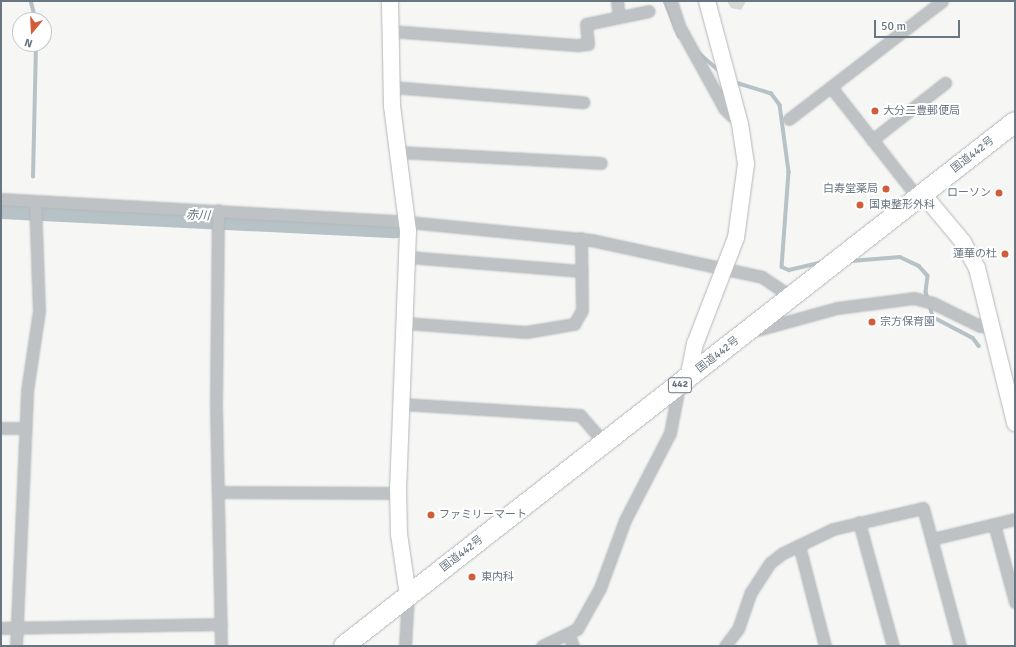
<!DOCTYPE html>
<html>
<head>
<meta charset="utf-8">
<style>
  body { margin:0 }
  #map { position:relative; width:1016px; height:647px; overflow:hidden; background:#f6f6f4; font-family:Signika,"Noto Sans JP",sans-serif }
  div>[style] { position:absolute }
  .green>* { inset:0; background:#d6dbd3 }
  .stream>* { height:3.5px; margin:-1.75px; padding:0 1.75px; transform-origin:1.75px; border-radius:1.75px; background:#b7c2c6 }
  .river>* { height:21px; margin:-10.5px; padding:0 10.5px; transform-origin:10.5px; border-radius:10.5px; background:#b7c2c6 }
  .roads { filter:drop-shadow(0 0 1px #b3b7bb) drop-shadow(0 0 1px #b3b7bb) }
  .street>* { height:11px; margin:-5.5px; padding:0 5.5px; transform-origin:5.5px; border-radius:5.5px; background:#bec2c5 }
  .secondary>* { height:16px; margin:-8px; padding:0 8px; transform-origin:8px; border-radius:8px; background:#fff }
  .highway>* { height:20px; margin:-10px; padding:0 10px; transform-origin:10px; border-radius:10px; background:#fff }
  .dots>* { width:11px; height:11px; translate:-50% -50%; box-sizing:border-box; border:2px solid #fff; border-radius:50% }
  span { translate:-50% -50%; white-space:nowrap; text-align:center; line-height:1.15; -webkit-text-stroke:4px #fff; paint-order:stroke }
  .shield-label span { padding:1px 3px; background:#fff; border:1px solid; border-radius:3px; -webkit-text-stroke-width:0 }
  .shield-label { font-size:10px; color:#687682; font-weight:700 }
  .poi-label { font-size:11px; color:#687682 }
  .left { translate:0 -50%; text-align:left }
  .right { translate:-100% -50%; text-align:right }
  .street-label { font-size:11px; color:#687682 }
  .water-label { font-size:12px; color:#64777e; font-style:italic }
  .frame { position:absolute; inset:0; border:2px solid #687682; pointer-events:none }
  .north { position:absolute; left:12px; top:12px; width:40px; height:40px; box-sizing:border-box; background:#fff; border:1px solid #c3c8cd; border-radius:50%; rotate:198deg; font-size:11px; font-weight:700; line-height:16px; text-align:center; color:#687682 }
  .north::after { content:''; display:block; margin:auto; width:14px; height:18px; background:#d25c38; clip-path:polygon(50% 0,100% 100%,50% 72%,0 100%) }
  .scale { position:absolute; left:874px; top:20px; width:86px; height:18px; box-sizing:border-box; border:2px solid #687682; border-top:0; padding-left:5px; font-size:12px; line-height:14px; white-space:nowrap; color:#687682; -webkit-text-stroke:3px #fff; paint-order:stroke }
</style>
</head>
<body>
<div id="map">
  <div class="green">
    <i style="clip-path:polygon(727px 1px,746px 1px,741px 10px,731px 8px)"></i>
  </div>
  <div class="stream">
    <i style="left:31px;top:1px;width:20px;rotate:75deg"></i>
    <i style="left:665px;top:1px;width:38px;rotate:68deg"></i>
    <i style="left:699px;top:53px;width:28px;rotate:41deg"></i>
    <i style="left:734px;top:82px;width:39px;rotate:17deg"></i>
    <i style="left:771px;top:93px;width:15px;rotate:53deg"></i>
    <i style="left:780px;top:105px;width:68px;rotate:82.3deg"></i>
    <i style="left:789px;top:172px;width:95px;rotate:94.2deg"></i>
    <i style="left:782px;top:267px;width:8px;rotate:23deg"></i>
    <i style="left:789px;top:270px;width:35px;rotate:-13deg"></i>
    <i style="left:33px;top:177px;width:133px;rotate:-88.7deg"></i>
    <i style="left:851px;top:261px;width:49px;rotate:-4.7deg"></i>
    <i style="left:900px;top:257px;width:21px;rotate:25deg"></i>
    <i style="left:919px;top:266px;width:13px;rotate:48deg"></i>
    <i style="left:928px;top:276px;width:16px;rotate:97deg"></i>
    <i style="left:926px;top:292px;width:26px;rotate:74deg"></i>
    <i style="left:933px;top:317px;width:45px;rotate:27.7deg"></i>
    <i style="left:973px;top:338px;width:10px;rotate:53deg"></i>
  </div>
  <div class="river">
    <i style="left:1px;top:208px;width:394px;rotate:2.8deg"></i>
  </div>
  <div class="roads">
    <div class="street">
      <i style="left:617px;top:1px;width:16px;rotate:83deg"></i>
      <i style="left:671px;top:1px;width:26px;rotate:72deg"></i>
      <i style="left:679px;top:26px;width:94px;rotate:61.2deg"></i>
      <i style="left:724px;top:108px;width:11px;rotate:45deg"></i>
      <i style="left:732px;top:116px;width:6px;rotate:-9deg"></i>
      <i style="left:390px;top:31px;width:189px;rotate:4.3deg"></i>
      <i style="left:578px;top:45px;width:10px;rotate:-6deg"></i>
      <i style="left:588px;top:44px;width:20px;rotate:-96deg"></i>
      <i style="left:586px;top:24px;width:64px;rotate:-11.7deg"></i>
      <i style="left:391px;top:87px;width:193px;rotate:4.5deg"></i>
      <i style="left:831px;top:87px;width:141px;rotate:51.9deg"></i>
      <i style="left:789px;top:119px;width:193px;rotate:-37.6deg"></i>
      <i style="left:872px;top:140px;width:93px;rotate:-38deg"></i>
      <i style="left:399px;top:152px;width:202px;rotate:3.1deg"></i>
      <i style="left:1px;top:199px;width:398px;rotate:3.2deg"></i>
      <i style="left:398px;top:221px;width:194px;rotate:5.6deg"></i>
      <i style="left:591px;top:240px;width:175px;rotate:12.2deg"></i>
      <i style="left:762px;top:277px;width:36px;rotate:34deg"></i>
      <i style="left:218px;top:210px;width:197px;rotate:90.6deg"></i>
      <i style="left:216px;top:407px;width:239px;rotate:88.8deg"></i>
      <i style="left:408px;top:257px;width:174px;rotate:4.6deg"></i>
      <i style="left:405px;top:323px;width:121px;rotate:4.3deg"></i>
      <i style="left:526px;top:332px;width:49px;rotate:-9.5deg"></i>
      <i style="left:574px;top:324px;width:16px;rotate:-60deg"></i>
      <i style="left:582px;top:310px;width:72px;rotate:-90.8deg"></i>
      <i style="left:757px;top:330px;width:83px;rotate:-15.4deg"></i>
      <i style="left:837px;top:308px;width:78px;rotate:-7.4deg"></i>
      <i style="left:914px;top:298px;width:20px;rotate:15deg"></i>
      <i style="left:933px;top:303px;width:52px;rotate:26.1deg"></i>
      <i style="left:980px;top:326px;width:12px;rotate:5deg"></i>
      <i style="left:401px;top:404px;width:179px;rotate:3.5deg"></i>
      <i style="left:580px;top:415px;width:38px;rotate:49deg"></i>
      <i style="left:1px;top:428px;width:24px"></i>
      <i style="left:219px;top:492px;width:179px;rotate:0.3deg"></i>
      <i style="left:859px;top:522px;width:129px;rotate:74.7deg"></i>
      <i style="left:994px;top:524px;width:81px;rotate:74.9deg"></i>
      <i style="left:932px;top:539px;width:85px;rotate:-13.5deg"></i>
      <i style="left:799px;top:545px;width:104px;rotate:75.6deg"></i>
      <i style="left:1px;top:628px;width:220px;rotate:-1deg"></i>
      <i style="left:569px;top:636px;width:11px;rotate:68deg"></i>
      <i style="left:16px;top:646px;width:255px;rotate:-87.5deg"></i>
      <i style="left:27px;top:391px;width:81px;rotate:-81.5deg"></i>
      <i style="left:39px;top:311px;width:110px;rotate:-92.1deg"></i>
      <i style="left:405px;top:646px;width:50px;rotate:-86.6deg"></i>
      <i style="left:542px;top:646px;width:39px;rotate:-26deg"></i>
      <i style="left:577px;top:629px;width:47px;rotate:-60.7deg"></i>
      <i style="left:600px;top:588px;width:72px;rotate:-69.8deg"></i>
      <i style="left:625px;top:520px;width:98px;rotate:-62.7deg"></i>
      <i style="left:670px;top:433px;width:48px;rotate:-79.2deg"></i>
      <i style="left:725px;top:646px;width:21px;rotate:-53deg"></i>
      <i style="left:738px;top:629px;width:39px;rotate:-71deg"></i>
      <i style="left:751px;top:592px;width:35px;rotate:-57deg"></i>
      <i style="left:770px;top:563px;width:16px;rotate:-38deg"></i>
      <i style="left:783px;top:553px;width:55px;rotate:-25.6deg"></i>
      <i style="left:833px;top:529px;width:92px;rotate:-13.1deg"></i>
      <i style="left:923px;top:508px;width:143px;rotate:75deg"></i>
    </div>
    <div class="secondary">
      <i style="left:390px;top:1px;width:105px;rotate:88.9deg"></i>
      <i style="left:392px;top:106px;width:126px;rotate:82.7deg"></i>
      <i style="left:408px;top:231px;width:256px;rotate:92.2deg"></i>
      <i style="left:398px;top:487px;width:47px;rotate:88.8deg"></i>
      <i style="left:399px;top:534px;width:63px;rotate:81.7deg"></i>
      <i style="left:923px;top:194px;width:62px;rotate:50.2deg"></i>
      <i style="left:963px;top:242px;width:30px;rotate:62deg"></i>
      <i style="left:977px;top:268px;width:160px;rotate:76.2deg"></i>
      <i style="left:688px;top:379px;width:36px;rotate:-79deg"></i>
      <i style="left:695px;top:344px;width:114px;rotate:-68.9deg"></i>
      <i style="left:736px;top:238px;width:75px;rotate:-82.3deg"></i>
      <i style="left:746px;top:164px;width:40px;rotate:-98.5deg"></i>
      <i style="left:740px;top:124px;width:127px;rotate:-105deg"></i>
    </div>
    <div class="highway">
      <i style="left:344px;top:646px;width:851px;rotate:-37.99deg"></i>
    </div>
  </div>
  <div class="dots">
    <i style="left:875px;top:111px;background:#d25c38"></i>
    <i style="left:886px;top:189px;background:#d25c38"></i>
    <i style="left:999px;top:193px;background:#d25c38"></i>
    <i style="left:860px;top:205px;background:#d25c38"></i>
    <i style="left:1005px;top:254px;background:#d25c38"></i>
    <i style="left:872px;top:322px;background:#d25c38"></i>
    <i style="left:431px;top:515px;background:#d25c38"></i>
    <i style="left:472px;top:577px;background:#d25c38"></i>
  </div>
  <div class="shield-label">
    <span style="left:680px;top:385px">442</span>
  </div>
  <div class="poi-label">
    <span class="left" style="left:883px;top:111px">大分二豊郵便局</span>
    <span class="right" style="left:878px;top:189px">白寿堂薬局</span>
    <span class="right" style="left:991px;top:193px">ローソン</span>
    <span class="left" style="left:869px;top:205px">国東整形外科</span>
    <span class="right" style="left:997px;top:254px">蓮華の杜</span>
    <span class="left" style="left:880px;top:322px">宗方保育園</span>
    <span class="left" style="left:439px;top:515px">ファミリーマート</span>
    <span class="left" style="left:481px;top:577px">東内科</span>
  </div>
  <div class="street-label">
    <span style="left:973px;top:155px;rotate:-38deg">国道442号</span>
    <span style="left:718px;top:355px;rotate:-38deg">国道442号</span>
    <span style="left:462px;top:554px;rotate:-38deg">国道442号</span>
  </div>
  <div class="water-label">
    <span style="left:198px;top:216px;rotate:3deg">赤川</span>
  </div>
  <div class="frame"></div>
  <div class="north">N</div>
  <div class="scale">50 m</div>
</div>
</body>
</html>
